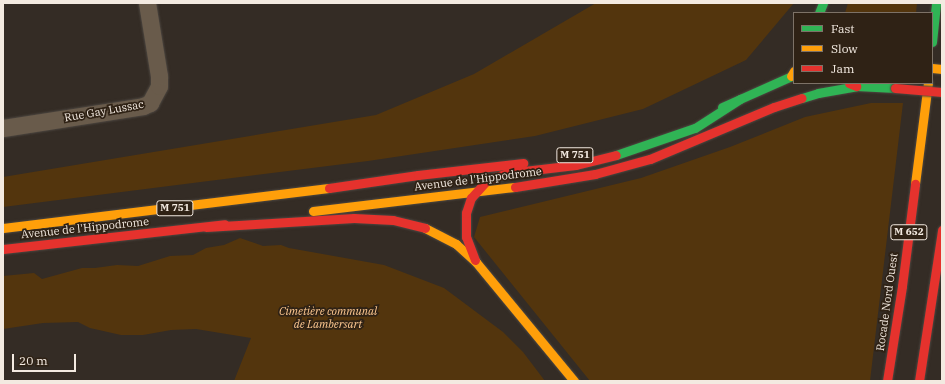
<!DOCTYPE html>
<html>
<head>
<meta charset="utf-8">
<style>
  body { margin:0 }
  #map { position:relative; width:945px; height:384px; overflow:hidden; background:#342c25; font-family:"IBM Plex Serif",serif }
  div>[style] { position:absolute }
  .green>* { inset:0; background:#53350d }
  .roads { filter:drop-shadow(0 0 1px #4d4741) drop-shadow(0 0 1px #4d4741) }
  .street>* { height:17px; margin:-8.5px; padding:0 8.5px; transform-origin:8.5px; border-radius:8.5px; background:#695b4b }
  .fast>* { height:9px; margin:-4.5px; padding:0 4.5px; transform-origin:4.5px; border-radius:4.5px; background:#30b455 }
  .slow>* { height:9px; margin:-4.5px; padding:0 4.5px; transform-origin:4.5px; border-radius:4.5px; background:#ff9f0a }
  .jam>* { height:9px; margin:-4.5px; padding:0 4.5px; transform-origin:4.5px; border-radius:4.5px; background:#e5322d }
  .bridges { filter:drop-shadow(0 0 1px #4d4741) drop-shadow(0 0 1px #4d4741) }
  .jam-bridge>* { height:9px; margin:-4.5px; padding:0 4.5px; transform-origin:4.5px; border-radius:4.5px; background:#e5322d }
  span { translate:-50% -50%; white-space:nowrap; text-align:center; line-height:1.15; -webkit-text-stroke:3.5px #2f2215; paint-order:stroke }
  .shield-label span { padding:1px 3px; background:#2f2215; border:1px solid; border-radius:3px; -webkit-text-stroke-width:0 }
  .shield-label { font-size:10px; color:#f3eae1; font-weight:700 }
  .street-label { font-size:11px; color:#f3eae1 }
  .park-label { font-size:11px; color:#ffc991; font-style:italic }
  .frame { position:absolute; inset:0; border:4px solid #f3eae1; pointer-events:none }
  .legend { position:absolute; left:793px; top:12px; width:140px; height:72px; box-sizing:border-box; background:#2f2215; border:1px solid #7d7267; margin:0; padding:5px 7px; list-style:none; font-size:12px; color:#f3eae1 }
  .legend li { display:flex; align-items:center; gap:8px; height:20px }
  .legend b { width:20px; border:1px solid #7d7267 }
  .scale { position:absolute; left:12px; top:354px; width:64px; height:18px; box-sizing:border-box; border:2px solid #f3eae1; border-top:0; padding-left:5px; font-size:12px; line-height:14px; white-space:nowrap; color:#f3eae1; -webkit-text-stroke:3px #2f2215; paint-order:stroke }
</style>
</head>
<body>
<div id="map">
  <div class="green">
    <i style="clip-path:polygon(596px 3px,794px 3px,746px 60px,643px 109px,535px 136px,368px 161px,3px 207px,3px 177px,376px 115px,474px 74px)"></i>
    <i style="clip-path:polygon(848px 3px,917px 3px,916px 13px,845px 13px)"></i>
    <i style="clip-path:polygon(871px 103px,903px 103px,870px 381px,590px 381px,474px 237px,480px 217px,641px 178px,730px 147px,805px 117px)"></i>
    <i style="clip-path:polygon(240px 238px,263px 246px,281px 245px,289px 248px,384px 265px,444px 288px,503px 332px,523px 352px,545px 381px,234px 381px,251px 338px,196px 329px,171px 330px,143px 335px,121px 335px,90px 328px,78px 322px,43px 323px,3px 329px,3px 276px,34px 273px,42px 279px,82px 268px,95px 268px,117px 265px,138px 266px,170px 256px,193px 255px,206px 248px,224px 245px)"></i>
  </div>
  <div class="roads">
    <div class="street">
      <i style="left:3px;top:128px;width:142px;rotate:-8.9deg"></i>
      <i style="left:143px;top:106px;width:8px;rotate:-23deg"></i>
      <i style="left:150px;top:103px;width:19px;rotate:-62deg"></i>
      <i style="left:159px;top:86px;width:10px;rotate:-90deg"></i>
      <i style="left:159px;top:76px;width:74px;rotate:-99.3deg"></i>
    </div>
    <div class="fast">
      <i style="left:819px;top:13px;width:11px;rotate:-68deg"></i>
      <i style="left:932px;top:42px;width:39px;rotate:-84deg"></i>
      <i style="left:802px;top:98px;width:17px;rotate:-17deg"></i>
      <i style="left:818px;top:93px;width:39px;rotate:-10deg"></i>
      <i style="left:856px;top:86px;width:39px;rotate:3deg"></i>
      <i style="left:722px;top:107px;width:79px;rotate:-24deg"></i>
      <i style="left:616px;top:155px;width:83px;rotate:-18.9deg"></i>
      <i style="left:695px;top:128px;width:54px;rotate:-32.8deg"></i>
    </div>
    <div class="slow">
      <i style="left:932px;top:68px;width:10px;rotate:6deg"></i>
      <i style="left:791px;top:76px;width:6px;rotate:-59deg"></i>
      <i style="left:915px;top:184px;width:102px;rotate:-82.7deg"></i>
      <i style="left:313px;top:211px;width:203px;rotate:-6.8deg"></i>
      <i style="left:3px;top:228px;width:328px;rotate:-7deg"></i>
      <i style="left:425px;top:228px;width:35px;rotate:27deg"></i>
      <i style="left:456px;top:244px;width:27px;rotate:42deg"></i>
      <i style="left:476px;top:262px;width:154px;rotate:50.5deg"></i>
    </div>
    <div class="jam">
      <i style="left:849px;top:83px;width:8px;rotate:23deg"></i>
      <i style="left:515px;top:187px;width:81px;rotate:-9.2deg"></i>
      <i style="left:595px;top:174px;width:57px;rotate:-15.3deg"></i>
      <i style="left:650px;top:159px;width:134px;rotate:-22.8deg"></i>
      <i style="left:774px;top:107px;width:29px;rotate:-18deg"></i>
      <i style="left:329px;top:188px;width:90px;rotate:-8.3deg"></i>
      <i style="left:418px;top:175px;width:106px;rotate:-6.5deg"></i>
      <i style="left:206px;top:227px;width:148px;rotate:-3.5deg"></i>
      <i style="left:354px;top:218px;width:39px;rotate:3deg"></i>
      <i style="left:393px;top:220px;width:33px;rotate:14deg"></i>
      <i style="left:3px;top:249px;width:223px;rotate:-6.4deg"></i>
      <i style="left:475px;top:260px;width:25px;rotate:-111deg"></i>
      <i style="left:466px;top:237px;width:24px;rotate:-90deg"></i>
      <i style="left:466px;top:213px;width:16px;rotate:-72deg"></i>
      <i style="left:471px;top:198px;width:24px;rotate:-48deg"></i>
      <i style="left:487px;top:180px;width:21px;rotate:-19deg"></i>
      <i style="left:507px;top:173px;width:69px;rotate:-6.6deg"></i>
      <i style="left:576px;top:165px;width:41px;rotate:-14deg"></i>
      <i style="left:887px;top:381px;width:96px;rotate:-81deg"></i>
      <i style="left:902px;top:286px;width:103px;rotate:-82.7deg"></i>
      <i style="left:919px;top:381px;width:153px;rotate:-81.3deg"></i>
    </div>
  </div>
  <div class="bridges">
    <div class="jam-bridge">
      <i style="left:895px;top:88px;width:47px;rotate:4.9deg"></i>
    </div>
  </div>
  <div class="shield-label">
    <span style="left:575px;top:155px">M 751</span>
    <span style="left:175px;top:208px">M 751</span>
    <span style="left:909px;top:232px">M 652</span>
  </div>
  <div class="street-label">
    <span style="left:104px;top:111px;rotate:-10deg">Rue Gay Lussac</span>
    <span style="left:478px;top:179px;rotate:-7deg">Avenue de l'Hippodrome</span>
    <span style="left:85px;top:228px;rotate:-6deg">Avenue de l'Hippodrome</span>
    <span style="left:887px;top:302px;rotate:-82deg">Rocade Nord Ouest</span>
  </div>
  <div class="park-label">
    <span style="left:328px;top:318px">Cimetière communal<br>de Lambersart</span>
  </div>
  <div class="frame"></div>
  <ul class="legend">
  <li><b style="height:5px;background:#30b455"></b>Fast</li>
  <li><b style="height:5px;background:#ff9f0a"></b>Slow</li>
  <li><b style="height:5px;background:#e5322d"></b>Jam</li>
  </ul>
  <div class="scale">20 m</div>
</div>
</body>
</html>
